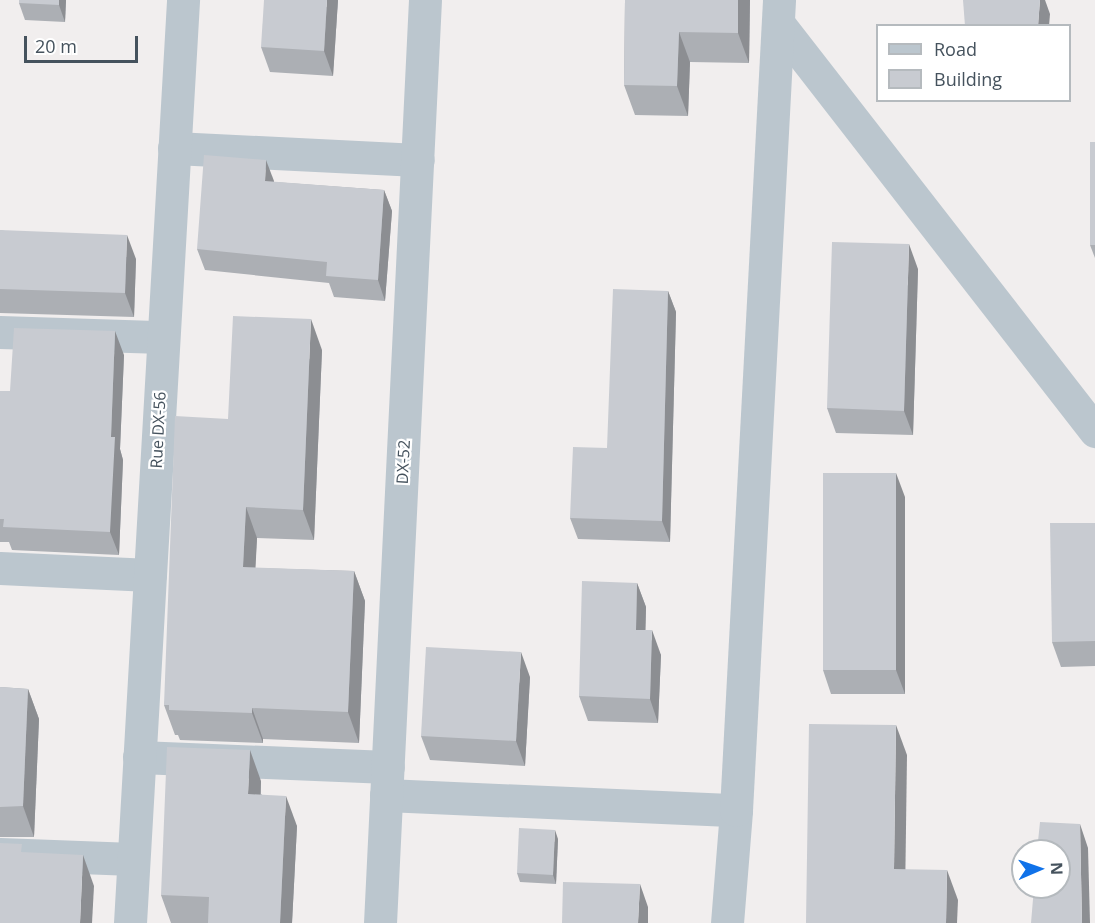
<!DOCTYPE html>
<html>
<head>
<meta charset="utf-8">
<style>
  body { margin:0 }
  #map { position:relative; width:1095px; height:923px; overflow:hidden; background:#f1eeee; font-family:"Open Sans",sans-serif }
  div>[style] { position:absolute }
  .minor>* { height:33px; margin:-16.5px; padding:0 16.5px; transform-origin:16.5px; border-radius:16.5px; background:#bbc6ce }
  .wall>* { inset:0; background:#acafb4 }
  .shaded-wall>* { inset:0; background:#8c8e92 }
  .building>* { inset:0; background:#c8cbd1 }
  span { translate:-50% -50%; white-space:nowrap; text-align:center; line-height:1.15; -webkit-text-stroke:4.5px #fff; paint-order:stroke }
  .street-label { font-size:16px; color:#45525d }
  .legend { position:absolute; left:876px; top:24px; width:195px; height:78px; box-sizing:border-box; background:#fff; border:2px solid #b5babe; margin:0; padding:8px 10px; list-style:none; font-size:18px; color:#45525d }
  .legend li { display:flex; align-items:center; gap:12px; height:30px }
  .legend b { width:30px; border:2px solid #b5babe }
  .north { position:absolute; left:1011px; top:839px; width:60px; height:60px; box-sizing:border-box; background:#fff; border:2px solid #b5babe; border-radius:50%; rotate:88deg; font-size:16px; font-weight:700; line-height:24px; text-align:center; color:#45525d }
  .north::after { content:''; display:block; margin:auto; width:21px; height:27px; background:#1072e9; clip-path:polygon(50% 0,100% 100%,50% 72%,0 100%) }
  .scale { position:absolute; left:24px; top:36px; width:114px; height:27px; box-sizing:border-box; border:3px solid #45525d; border-top:0; padding-left:8px; font-size:18px; line-height:21px; white-space:nowrap; color:#45525d; -webkit-text-stroke:4px #fff; paint-order:stroke }
</style>
</head>
<body>
<div id="map">
  <div class="minor">
    <i style="left:778px;top:23px;width:517px;rotate:52.15deg"></i>
    <i style="left:174px;top:148px;width:244px;rotate:2.8deg"></i>
    <i style="left:0;top:332px;width:163px;rotate:1.8deg"></i>
    <i style="left:0;top:568px;width:150px;rotate:2.7deg"></i>
    <i style="left:139px;top:757px;width:249px;rotate:2.3deg"></i>
    <i style="left:386px;top:795px;width:350px;rotate:2.5deg"></i>
    <i style="left:0;top:854px;width:133px;rotate:2.2deg"></i>
    <i style="left:130px;top:923px;width:925px;rotate:-86.71deg"></i>
    <i style="left:380px;top:923px;width:924px;rotate:-87.21deg"></i>
    <i style="left:727px;top:923px;width:113px;rotate:-85.4deg"></i>
    <i style="left:736px;top:810px;width:811px;rotate:-86.96deg"></i>
  </div>
  <div class="wall">
    <i style="clip-path:polygon(66px 0,65px 22px,25px 20px,19px 3px)"></i>
    <i style="clip-path:polygon(338px 0,333px 76px,270px 72px,261px 47px)"></i>
    <i style="clip-path:polygon(625px 0,750px 0,749px 63px,690px 62px,688px 116px,635px 115px,624px 85px)"></i>
    <i style="clip-path:polygon(1095px 142px,1095px 258px,1090px 245px)"></i>
    <i style="clip-path:polygon(274px 181px,274px 182px,384px 190px,392px 211px,385px 301px,334px 297px,329px 283px,205px 270px,197px 249px)"></i>
    <i style="clip-path:polygon(0 230px,136px 259px,134px 317px,0 313px)"></i>
    <i style="clip-path:polygon(918px 269px,913px 435px,836px 433px,827px 408px)"></i>
    <i style="clip-path:polygon(668px 291px,676px 312px,670px 542px,578px 539px,570px 518px,607px 448px)"></i>
    <i style="clip-path:polygon(322px 350px,314px 540px,257px 538px,255px 568px,354px 571px,365px 601px,359px 743px,263px 739px,263px 743px,180px 740px,178px 735px,175px 735px,164px 705px,228px 419px)"></i>
    <i style="clip-path:polygon(124px 355px,120px 449px,123px 460px,119px 555px,12px 550px,9px 542px,0 542px,0 391px,10px 391px)"></i>
    <i style="clip-path:polygon(905px 497px,905px 694px,831px 694px,823px 670px)"></i>
    <i style="clip-path:polygon(1095px 523px,1095px 666px,1061px 667px,1052px 642px)"></i>
    <i style="clip-path:polygon(637px 583px,646px 607px,645px 630px,661px 655px,658px 723px,588px 721px,579px 696px)"></i>
    <i style="clip-path:polygon(530px 677px,525px 766px,430px 760px,421px 736px)"></i>
    <i style="clip-path:polygon(0 687px,28px 689px,39px 719px,34px 837px,0 837px)"></i>
    <i style="clip-path:polygon(261px 781px,261px 794px,297px 826px,292px 923px,171px 923px,161px 895px)"></i>
    <i style="clip-path:polygon(558px 839px,556px 884px,520px 882px,517px 873px)"></i>
  </div>
  <div class="shaded-wall">
    <i style="clip-path:polygon(59px 0,66px 0,65px 22px,59px 5px)"></i>
    <i style="clip-path:polygon(327px 0,338px 0,333px 76px,324px 51px)"></i>
    <i style="clip-path:polygon(738px 0,750px 0,749px 63px,738px 33px)"></i>
    <i style="clip-path:polygon(1040px 0,1045px 0,1050px 14px,1049px 26px,1038px 26px)"></i>
    <i style="clip-path:polygon(679px 32px,690px 62px,688px 116px,677px 86px)"></i>
    <i style="clip-path:polygon(266px 160px,274px 181px,272px 202px,265px 181px)"></i>
    <i style="clip-path:polygon(384px 190px,392px 211px,385px 301px,378px 280px)"></i>
    <i style="clip-path:polygon(127px 235px,136px 259px,134px 317px,125px 293px)"></i>
    <i style="clip-path:polygon(909px 244px,918px 269px,913px 435px,904px 411px)"></i>
    <i style="clip-path:polygon(668px 291px,676px 312px,670px 542px,662px 521px)"></i>
    <i style="clip-path:polygon(311px 319px,322px 350px,314px 540px,303px 510px)"></i>
    <i style="clip-path:polygon(115px 331px,124px 355px,120px 449px,123px 460px,119px 555px,110px 532px,111px 437px)"></i>
    <i style="clip-path:polygon(896px 473px,905px 497px,905px 694px,896px 670px)"></i>
    <i style="clip-path:polygon(246px 507px,257px 538px,254px 597px,243px 567px)"></i>
    <i style="clip-path:polygon(354px 571px,365px 601px,359px 743px,348px 712px)"></i>
    <i style="clip-path:polygon(637px 583px,646px 607px,645px 654px,636px 630px)"></i>
    <i style="clip-path:polygon(652px 630px,661px 655px,658px 723px,650px 699px)"></i>
    <i style="clip-path:polygon(521px 652px,530px 677px,525px 766px,516px 741px)"></i>
    <i style="clip-path:polygon(28px 689px,39px 719px,34px 837px,23px 806px)"></i>
    <i style="clip-path:polygon(252px 708px,263px 739px,263px 743px,252px 713px)"></i>
    <i style="clip-path:polygon(896px 725px,907px 755px,905px 900px,894px 869px)"></i>
    <i style="clip-path:polygon(250px 750px,261px 781px,259px 824px,248px 794px)"></i>
    <i style="clip-path:polygon(286px 796px,297px 826px,292px 923px,280px 923px)"></i>
    <i style="clip-path:polygon(1080px 824px,1088px 848px,1090px 923px,1082px 923px)"></i>
    <i style="clip-path:polygon(555px 830px,558px 839px,556px 884px,553px 875px)"></i>
    <i style="clip-path:polygon(83px 855px,94px 886px,92px 923px,80px 923px)"></i>
    <i style="clip-path:polygon(947px 870px,958px 900px,957px 923px,946px 923px)"></i>
    <i style="clip-path:polygon(640px 884px,648px 907px,648px 923px,638px 923px)"></i>
  </div>
  <div class="building">
    <i style="clip-path:polygon(19px 0,59px 0,59px 5px,19px 3px)"></i>
    <i style="clip-path:polygon(264px 0,327px 0,324px 51px,261px 47px)"></i>
    <i style="clip-path:polygon(625px 0,738px 0,738px 33px,679px 32px,677px 86px,624px 85px)"></i>
    <i style="clip-path:polygon(963px 0,1040px 0,1038px 26px,965px 26px)"></i>
    <i style="clip-path:polygon(1090px 142px,1095px 142px,1095px 245px,1090px 245px)"></i>
    <i style="clip-path:polygon(204px 155px,266px 160px,265px 181px,384px 190px,378px 280px,326px 276px,327px 262px,197px 249px)"></i>
    <i style="clip-path:polygon(0 230px,127px 235px,125px 293px,0 289px)"></i>
    <i style="clip-path:polygon(832px 242px,909px 244px,904px 411px,827px 408px)"></i>
    <i style="clip-path:polygon(613px 289px,668px 291px,662px 521px,570px 518px,573px 447px,607px 448px)"></i>
    <i style="clip-path:polygon(233px 316px,311px 319px,303px 510px,246px 507px,243px 567px,354px 571px,348px 712px,252px 708px,252px 713px,169px 710px,169px 705px,164px 705px,175px 416px,228px 419px)"></i>
    <i style="clip-path:polygon(14px 328px,115px 331px,111px 437px,115px 437px,110px 532px,3px 527px,4px 519px,0 519px,0 391px,10px 391px)"></i>
    <i style="clip-path:polygon(823px 473px,896px 473px,896px 670px,823px 670px)"></i>
    <i style="clip-path:polygon(1050px 523px,1095px 523px,1095px 641px,1052px 642px)"></i>
    <i style="clip-path:polygon(582px 581px,637px 583px,636px 630px,652px 630px,650px 699px,579px 696px)"></i>
    <i style="clip-path:polygon(426px 647px,521px 652px,516px 741px,421px 736px)"></i>
    <i style="clip-path:polygon(0 687px,28px 689px,23px 806px,0 807px)"></i>
    <i style="clip-path:polygon(809px 724px,896px 725px,894px 869px,947px 870px,946px 923px,806px 923px)"></i>
    <i style="clip-path:polygon(167px 747px,250px 750px,248px 794px,286px 796px,280px 923px,208px 923px,209px 897px,161px 895px)"></i>
    <i style="clip-path:polygon(1040px 822px,1080px 824px,1082px 923px,1031px 923px,1034px 887px,1059px 887px,1059px 851px,1037px 851px)"></i>
    <i style="clip-path:polygon(519px 828px,555px 830px,553px 875px,517px 873px)"></i>
    <i style="clip-path:polygon(0 843px,22px 844px,21px 852px,83px 855px,80px 923px,0 923px)"></i>
    <i style="clip-path:polygon(563px 882px,640px 884px,638px 923px,562px 923px)"></i>
  </div>
  <div class="street-label">
    <span style="left:158px;top:430px;rotate:-87deg">Rue DX-56</span>
    <span style="left:403px;top:462px;rotate:-87deg">DX-52</span>
  </div>
  <ul class="legend">
  <li><b style="height:8px;background:#bbc6ce"></b>Road</li>
  <li><b style="height:16px;background:#c8cbd1"></b>Building</li>
  </ul>
  <div class="north">N</div>
  <div class="scale">20 m</div>
</div>
</body>
</html>
